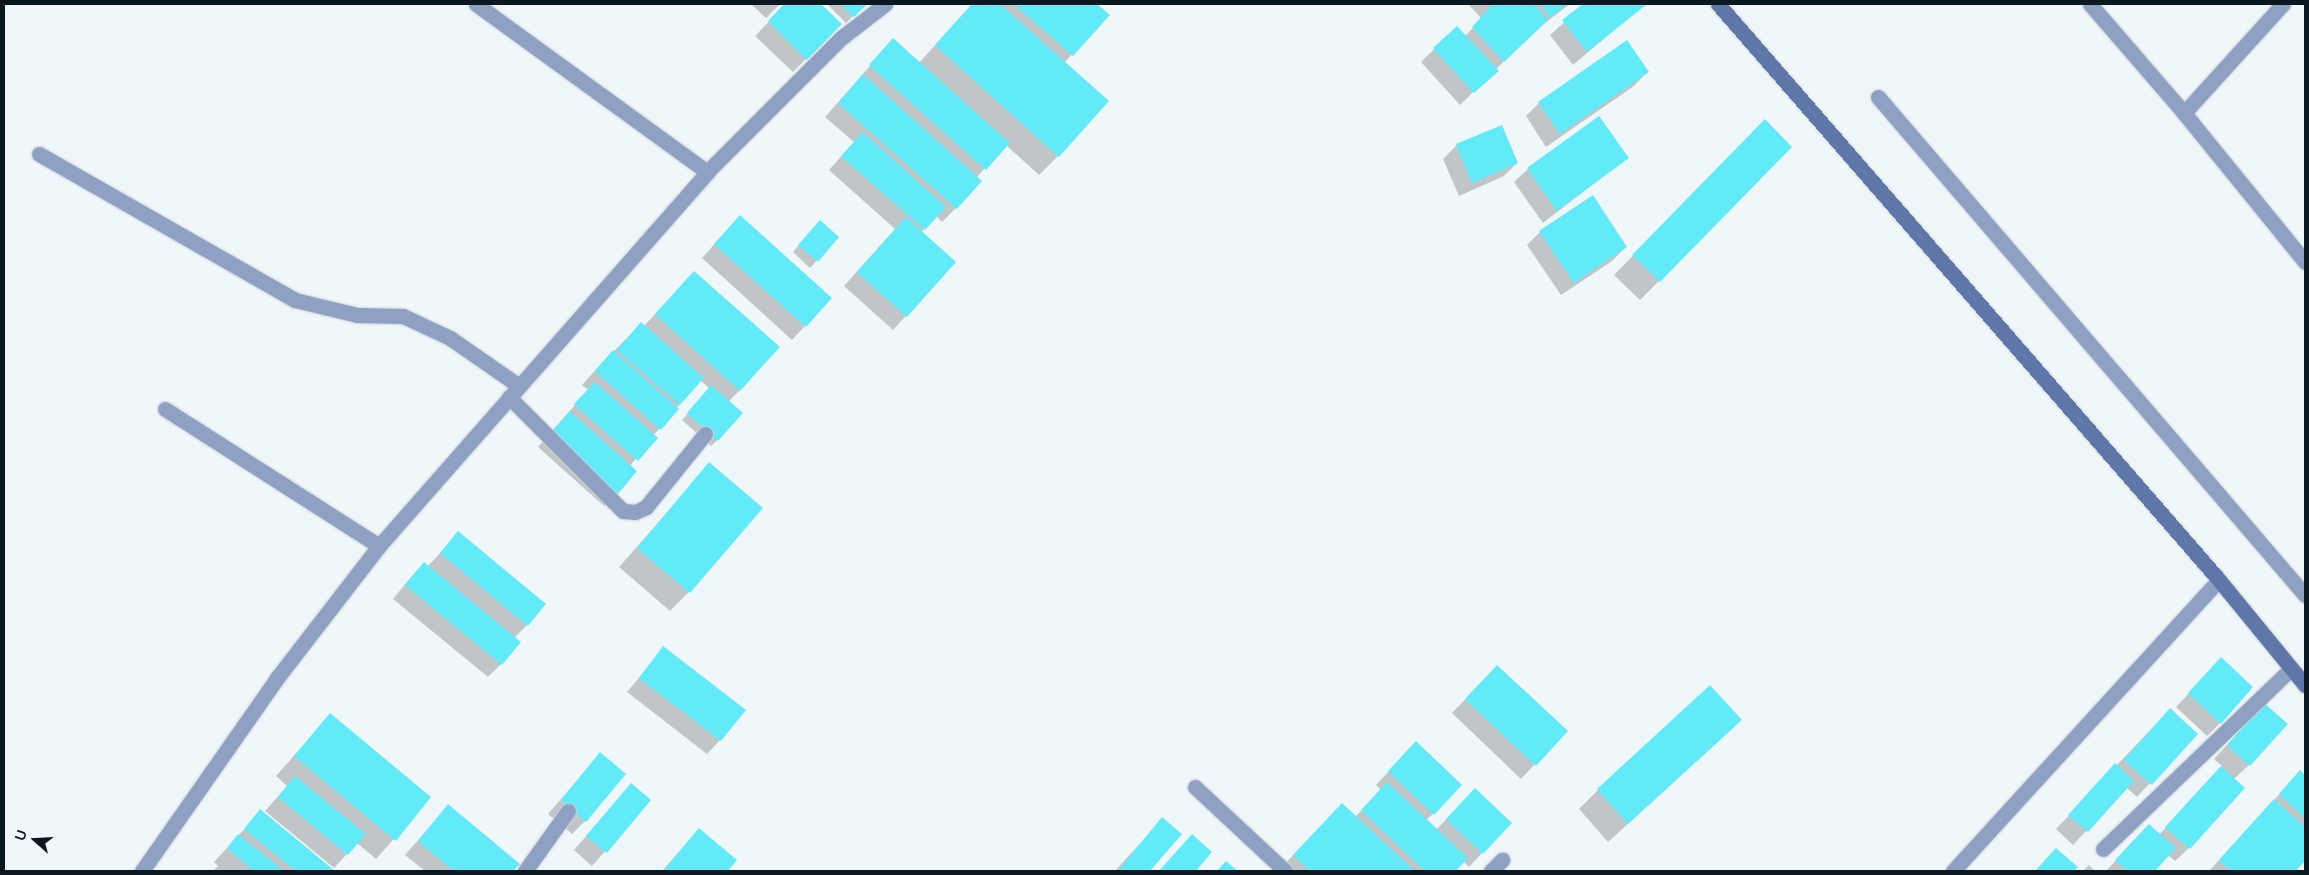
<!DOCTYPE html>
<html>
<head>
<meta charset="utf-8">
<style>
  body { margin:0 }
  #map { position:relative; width:2309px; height:875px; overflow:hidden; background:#f0f7fb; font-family:Mulish,sans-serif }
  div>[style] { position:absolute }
  .shadow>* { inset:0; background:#0003 }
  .building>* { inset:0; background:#62eaf9 }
  .roads { filter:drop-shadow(0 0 1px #cbd3d8) drop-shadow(0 0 1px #cbd3d8) }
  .lane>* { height:15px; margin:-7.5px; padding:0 7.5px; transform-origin:7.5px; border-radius:7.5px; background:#8fa1c3 }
  .street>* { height:15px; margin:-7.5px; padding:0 7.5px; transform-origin:7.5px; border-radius:7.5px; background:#8fa1c3 }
  .secondary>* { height:15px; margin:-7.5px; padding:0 7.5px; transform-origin:7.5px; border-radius:7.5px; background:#5f77a8 }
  span { translate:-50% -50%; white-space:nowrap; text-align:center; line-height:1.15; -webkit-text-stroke:5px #f0f7fb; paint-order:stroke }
  .frame { position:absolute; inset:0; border:5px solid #0b181f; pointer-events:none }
  .north { position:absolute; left:10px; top:815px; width:50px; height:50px; -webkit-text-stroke:4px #f0f7fb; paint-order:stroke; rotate:289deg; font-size:14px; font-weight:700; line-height:20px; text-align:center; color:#0b181f }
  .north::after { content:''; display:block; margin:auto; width:18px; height:22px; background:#0b181f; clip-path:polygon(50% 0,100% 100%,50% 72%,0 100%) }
</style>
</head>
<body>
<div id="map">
  <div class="shadow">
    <i style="clip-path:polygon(751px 4px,780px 4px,766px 18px)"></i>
    <i style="clip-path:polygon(786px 4px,820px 4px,840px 24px,793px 72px,755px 36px)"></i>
    <i style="clip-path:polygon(827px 4px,865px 4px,846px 23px)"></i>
    <i style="clip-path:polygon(972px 4px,1096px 4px,1108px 15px,1064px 63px,1058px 156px,1039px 175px,1006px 145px,976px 178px,980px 181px,956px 208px,942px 222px,936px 216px,921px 232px,955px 262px,893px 330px,844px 286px,895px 229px,829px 170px,854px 142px,825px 117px,893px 40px,919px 63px)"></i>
    <i style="clip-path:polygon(1468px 4px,1570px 4px,1537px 29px,1460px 105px,1421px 62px,1434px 49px,1465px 36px,1482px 19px)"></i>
    <i style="clip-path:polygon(1585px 4px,1644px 5px,1573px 65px,1550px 35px)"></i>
    <i style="clip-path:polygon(1647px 72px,1634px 86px,1546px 147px,1526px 116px,1539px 103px)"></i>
    <i style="clip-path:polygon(1746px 140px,1659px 281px,1640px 300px,1614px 275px)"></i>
    <i style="clip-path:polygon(1457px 145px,1517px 163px,1504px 176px,1459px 196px,1443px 159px)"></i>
    <i style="clip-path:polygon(1627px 158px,1543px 223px,1514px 182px,1528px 169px)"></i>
    <i style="clip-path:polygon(813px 229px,838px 238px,810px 268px,793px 252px)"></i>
    <i style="clip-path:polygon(727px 230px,805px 326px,792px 340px,702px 258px)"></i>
    <i style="clip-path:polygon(1540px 232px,1626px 247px,1612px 261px,1561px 295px,1527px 245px)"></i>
    <i style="clip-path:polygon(681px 286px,740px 390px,728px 402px,717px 440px,711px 446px,682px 420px,710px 389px,700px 380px,653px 436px,630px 466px,617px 493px,604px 506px,538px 447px,588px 390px,582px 385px,600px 365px,641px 324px,644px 326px)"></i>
    <i style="clip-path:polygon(710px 464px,689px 592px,670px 611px,619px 567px)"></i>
    <i style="clip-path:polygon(459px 533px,527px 625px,514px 638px,501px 664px,488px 677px,393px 599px,411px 577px,424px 563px,428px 566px)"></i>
    <i style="clip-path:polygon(664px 648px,720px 740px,707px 754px,627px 692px)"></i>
    <i style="clip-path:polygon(2208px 673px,2220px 723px,2207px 736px,2176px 707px)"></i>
    <i style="clip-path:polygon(1484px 680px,1566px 731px,1521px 779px,1452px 713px)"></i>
    <i style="clip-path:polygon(330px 715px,430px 798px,376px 859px,357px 843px,334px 868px,265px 811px,287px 786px,276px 776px)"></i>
    <i style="clip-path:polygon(2251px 719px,2249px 765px,2234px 779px,2243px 788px,2189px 848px,2175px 861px,2168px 855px,2154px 871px,2106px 871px,2135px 839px,2159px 835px,2222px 766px,2214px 759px)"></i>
    <i style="clip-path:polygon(2157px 723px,2196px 734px,2137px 797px,2127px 788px,2073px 845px,2056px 829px)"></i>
    <i style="clip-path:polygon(1721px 739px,1608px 842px,1579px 809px,1598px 790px)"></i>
    <i style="clip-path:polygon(600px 754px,585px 821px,572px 834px,548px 814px)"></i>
    <i style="clip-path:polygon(1402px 757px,1433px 814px,1426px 820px,1436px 830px,1462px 803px,1482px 853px,1469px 867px,1463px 861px,1454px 871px,1278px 871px,1342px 804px,1355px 817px,1381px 790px,1376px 785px)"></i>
    <i style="clip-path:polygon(2300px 772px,2305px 776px,2305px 859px,2294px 871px,2209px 871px)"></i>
    <i style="clip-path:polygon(631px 785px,650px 800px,592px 866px,574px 850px)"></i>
    <i style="clip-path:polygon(448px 806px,518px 864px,512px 871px,425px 871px,405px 855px)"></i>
    <i style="clip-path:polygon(261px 811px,333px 871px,213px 871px,218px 866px,214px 862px)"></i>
    <i style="clip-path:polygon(1163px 818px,1180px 834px,1148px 871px,1115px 871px)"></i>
    <i style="clip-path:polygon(699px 829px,736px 860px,726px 871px,662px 871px)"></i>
    <i style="clip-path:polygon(2089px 865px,2095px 871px,2083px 871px)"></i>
  </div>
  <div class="building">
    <i style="clip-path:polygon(784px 4px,821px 4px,842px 24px,807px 60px,768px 21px)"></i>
    <i style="clip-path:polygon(840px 4px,867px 4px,854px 17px)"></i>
    <i style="clip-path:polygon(972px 4px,1000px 4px,1109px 101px,1059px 157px,935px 45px)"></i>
    <i style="clip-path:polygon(1014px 4px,1097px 4px,1110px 15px,1073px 56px)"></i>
    <i style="clip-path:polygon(1493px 4px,1534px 4px,1548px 20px,1504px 62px,1472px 27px)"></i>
    <i style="clip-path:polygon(1540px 4px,1568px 4px,1551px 17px)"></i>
    <i style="clip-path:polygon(1583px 4px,1645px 4px,1646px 5px,1587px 52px,1562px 20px)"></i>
    <i style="clip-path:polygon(1457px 26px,1499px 71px,1474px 93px,1433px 48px)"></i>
    <i style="clip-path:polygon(893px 38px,1010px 143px,986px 170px,869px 65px)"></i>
    <i style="clip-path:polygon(1627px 40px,1649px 72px,1560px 134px,1538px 102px)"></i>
    <i style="clip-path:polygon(863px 74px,982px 181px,957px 209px,838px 103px)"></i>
    <i style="clip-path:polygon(1599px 116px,1629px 158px,1557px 211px,1527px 168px)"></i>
    <i style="clip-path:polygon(1765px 119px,1792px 147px,1660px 282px,1632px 255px)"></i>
    <i style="clip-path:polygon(1502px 125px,1518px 163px,1472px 183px,1456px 144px)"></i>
    <i style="clip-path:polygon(863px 132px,946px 207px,925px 230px,841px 156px)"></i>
    <i style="clip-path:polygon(1593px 195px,1627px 247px,1574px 283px,1539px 231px)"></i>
    <i style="clip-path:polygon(740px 215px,832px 298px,806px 327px,714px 244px)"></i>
    <i style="clip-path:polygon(906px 217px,956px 262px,907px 317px,857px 272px)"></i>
    <i style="clip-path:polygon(820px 220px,839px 237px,818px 262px,798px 245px)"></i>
    <i style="clip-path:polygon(694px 271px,780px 347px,740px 391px,655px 314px)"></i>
    <i style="clip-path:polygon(641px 322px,704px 378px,680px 405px,617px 350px)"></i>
    <i style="clip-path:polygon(613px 350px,679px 409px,661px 430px,595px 371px)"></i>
    <i style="clip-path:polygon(595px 382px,658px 438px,638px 461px,574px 404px)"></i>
    <i style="clip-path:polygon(711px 385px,743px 413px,718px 441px,687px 413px)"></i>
    <i style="clip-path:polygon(570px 411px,637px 471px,618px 494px,551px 433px)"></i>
    <i style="clip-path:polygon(709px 462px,763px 508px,690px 593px,637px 548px)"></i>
    <i style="clip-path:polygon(458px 531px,546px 604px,528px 626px,440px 553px)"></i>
    <i style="clip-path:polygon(424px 562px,521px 642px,502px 665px,405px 585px)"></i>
    <i style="clip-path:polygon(663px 646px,746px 710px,721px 741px,639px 678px)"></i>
    <i style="clip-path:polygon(2221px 657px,2253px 687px,2221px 724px,2188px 693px)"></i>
    <i style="clip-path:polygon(1497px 665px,1568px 731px,1536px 766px,1465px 699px)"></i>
    <i style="clip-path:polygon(1710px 685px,1742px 720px,1628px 824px,1597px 789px)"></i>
    <i style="clip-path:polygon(2264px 703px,2288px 724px,2250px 766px,2227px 745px)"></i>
    <i style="clip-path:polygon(2170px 708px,2198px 734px,2152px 785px,2124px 760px)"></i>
    <i style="clip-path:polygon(330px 713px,431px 797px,396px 841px,294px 756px)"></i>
    <i style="clip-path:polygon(1416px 741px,1462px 785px,1434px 815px,1388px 771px)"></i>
    <i style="clip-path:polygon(600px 752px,626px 774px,586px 822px,561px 800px)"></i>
    <i style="clip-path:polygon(2115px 763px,2134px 781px,2088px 832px,2068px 815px)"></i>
    <i style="clip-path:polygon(2221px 766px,2245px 788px,2190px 849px,2165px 827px)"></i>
    <i style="clip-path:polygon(2300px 770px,2305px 775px,2305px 818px,2279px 794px)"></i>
    <i style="clip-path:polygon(295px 776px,366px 834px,348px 855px,278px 797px)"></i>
    <i style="clip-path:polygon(1387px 782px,1468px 858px,1456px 871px,1425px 871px,1361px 810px)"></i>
    <i style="clip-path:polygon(631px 783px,651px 800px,607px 853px,586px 836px)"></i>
    <i style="clip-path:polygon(1475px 788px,1512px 823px,1483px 854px,1446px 819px)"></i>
    <i style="clip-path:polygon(2274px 799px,2305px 827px,2305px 861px,2296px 871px,2231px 871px,2219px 860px)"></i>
    <i style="clip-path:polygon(1342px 803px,1415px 871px,1310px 871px,1293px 855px)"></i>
    <i style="clip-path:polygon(448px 804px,520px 864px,513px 871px,454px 871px,418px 841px)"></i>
    <i style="clip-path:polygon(260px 809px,335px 871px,296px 871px,244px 829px)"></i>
    <i style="clip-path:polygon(1162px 817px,1182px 834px,1150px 871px,1118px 871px)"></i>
    <i style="clip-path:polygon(2149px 824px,2176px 848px,2155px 871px,2128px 871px,2115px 860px)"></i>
    <i style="clip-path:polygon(699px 828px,737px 860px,728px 871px,663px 871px)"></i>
    <i style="clip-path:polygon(238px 834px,284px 871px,254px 871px,227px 848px)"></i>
    <i style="clip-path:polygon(1192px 834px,1212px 852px,1196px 871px,1159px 871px)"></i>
    <i style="clip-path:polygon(2056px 848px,2078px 867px,2074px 871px,2035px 871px)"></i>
    <i style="clip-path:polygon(1226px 861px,1238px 871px,1217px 871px)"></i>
  </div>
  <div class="roads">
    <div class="lane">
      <i style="left:2103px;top:849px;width:260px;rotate:-43.8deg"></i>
    </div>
    <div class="street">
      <i style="left:476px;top:4px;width:286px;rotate:36deg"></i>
      <i style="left:2090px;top:4px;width:144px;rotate:49.2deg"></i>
      <i style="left:2184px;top:113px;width:192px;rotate:50.9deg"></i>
      <i style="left:1878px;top:97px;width:656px;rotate:49.39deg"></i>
      <i style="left:2184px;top:113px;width:147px;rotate:-47.8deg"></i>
      <i style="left:39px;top:154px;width:295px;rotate:29.7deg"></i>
      <i style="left:295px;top:300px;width:64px;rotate:13.6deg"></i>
      <i style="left:357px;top:315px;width:46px;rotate:1.2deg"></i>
      <i style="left:403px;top:316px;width:52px;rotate:25.1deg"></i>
      <i style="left:450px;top:338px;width:84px;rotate:34.8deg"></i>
      <i style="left:509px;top:397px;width:161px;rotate:45deg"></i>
      <i style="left:623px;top:511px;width:12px;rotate:5deg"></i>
      <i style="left:635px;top:512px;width:12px;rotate:-24deg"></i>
      <i style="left:646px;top:507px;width:94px;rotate:-51.1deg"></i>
      <i style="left:165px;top:409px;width:254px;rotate:32.6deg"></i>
      <i style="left:1195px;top:787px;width:123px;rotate:43deg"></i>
      <i style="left:142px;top:871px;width:236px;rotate:-55deg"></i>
      <i style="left:277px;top:678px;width:167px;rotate:-52.3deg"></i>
      <i style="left:379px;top:546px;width:497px;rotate:-48.7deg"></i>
      <i style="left:707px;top:172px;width:190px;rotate:-45deg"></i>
      <i style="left:841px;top:38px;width:56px;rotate:-37.7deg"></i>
      <i style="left:525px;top:871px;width:74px;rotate:-54.4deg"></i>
      <i style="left:1491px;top:871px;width:16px;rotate:-45deg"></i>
      <i style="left:1953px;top:871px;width:394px;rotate:-47.6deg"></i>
    </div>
    <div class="secondary">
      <i style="left:1718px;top:4px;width:763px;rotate:48.98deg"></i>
      <i style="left:2219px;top:580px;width:136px;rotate:50.7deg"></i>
    </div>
  </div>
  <div class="frame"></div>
  <div class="north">U</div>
</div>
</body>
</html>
